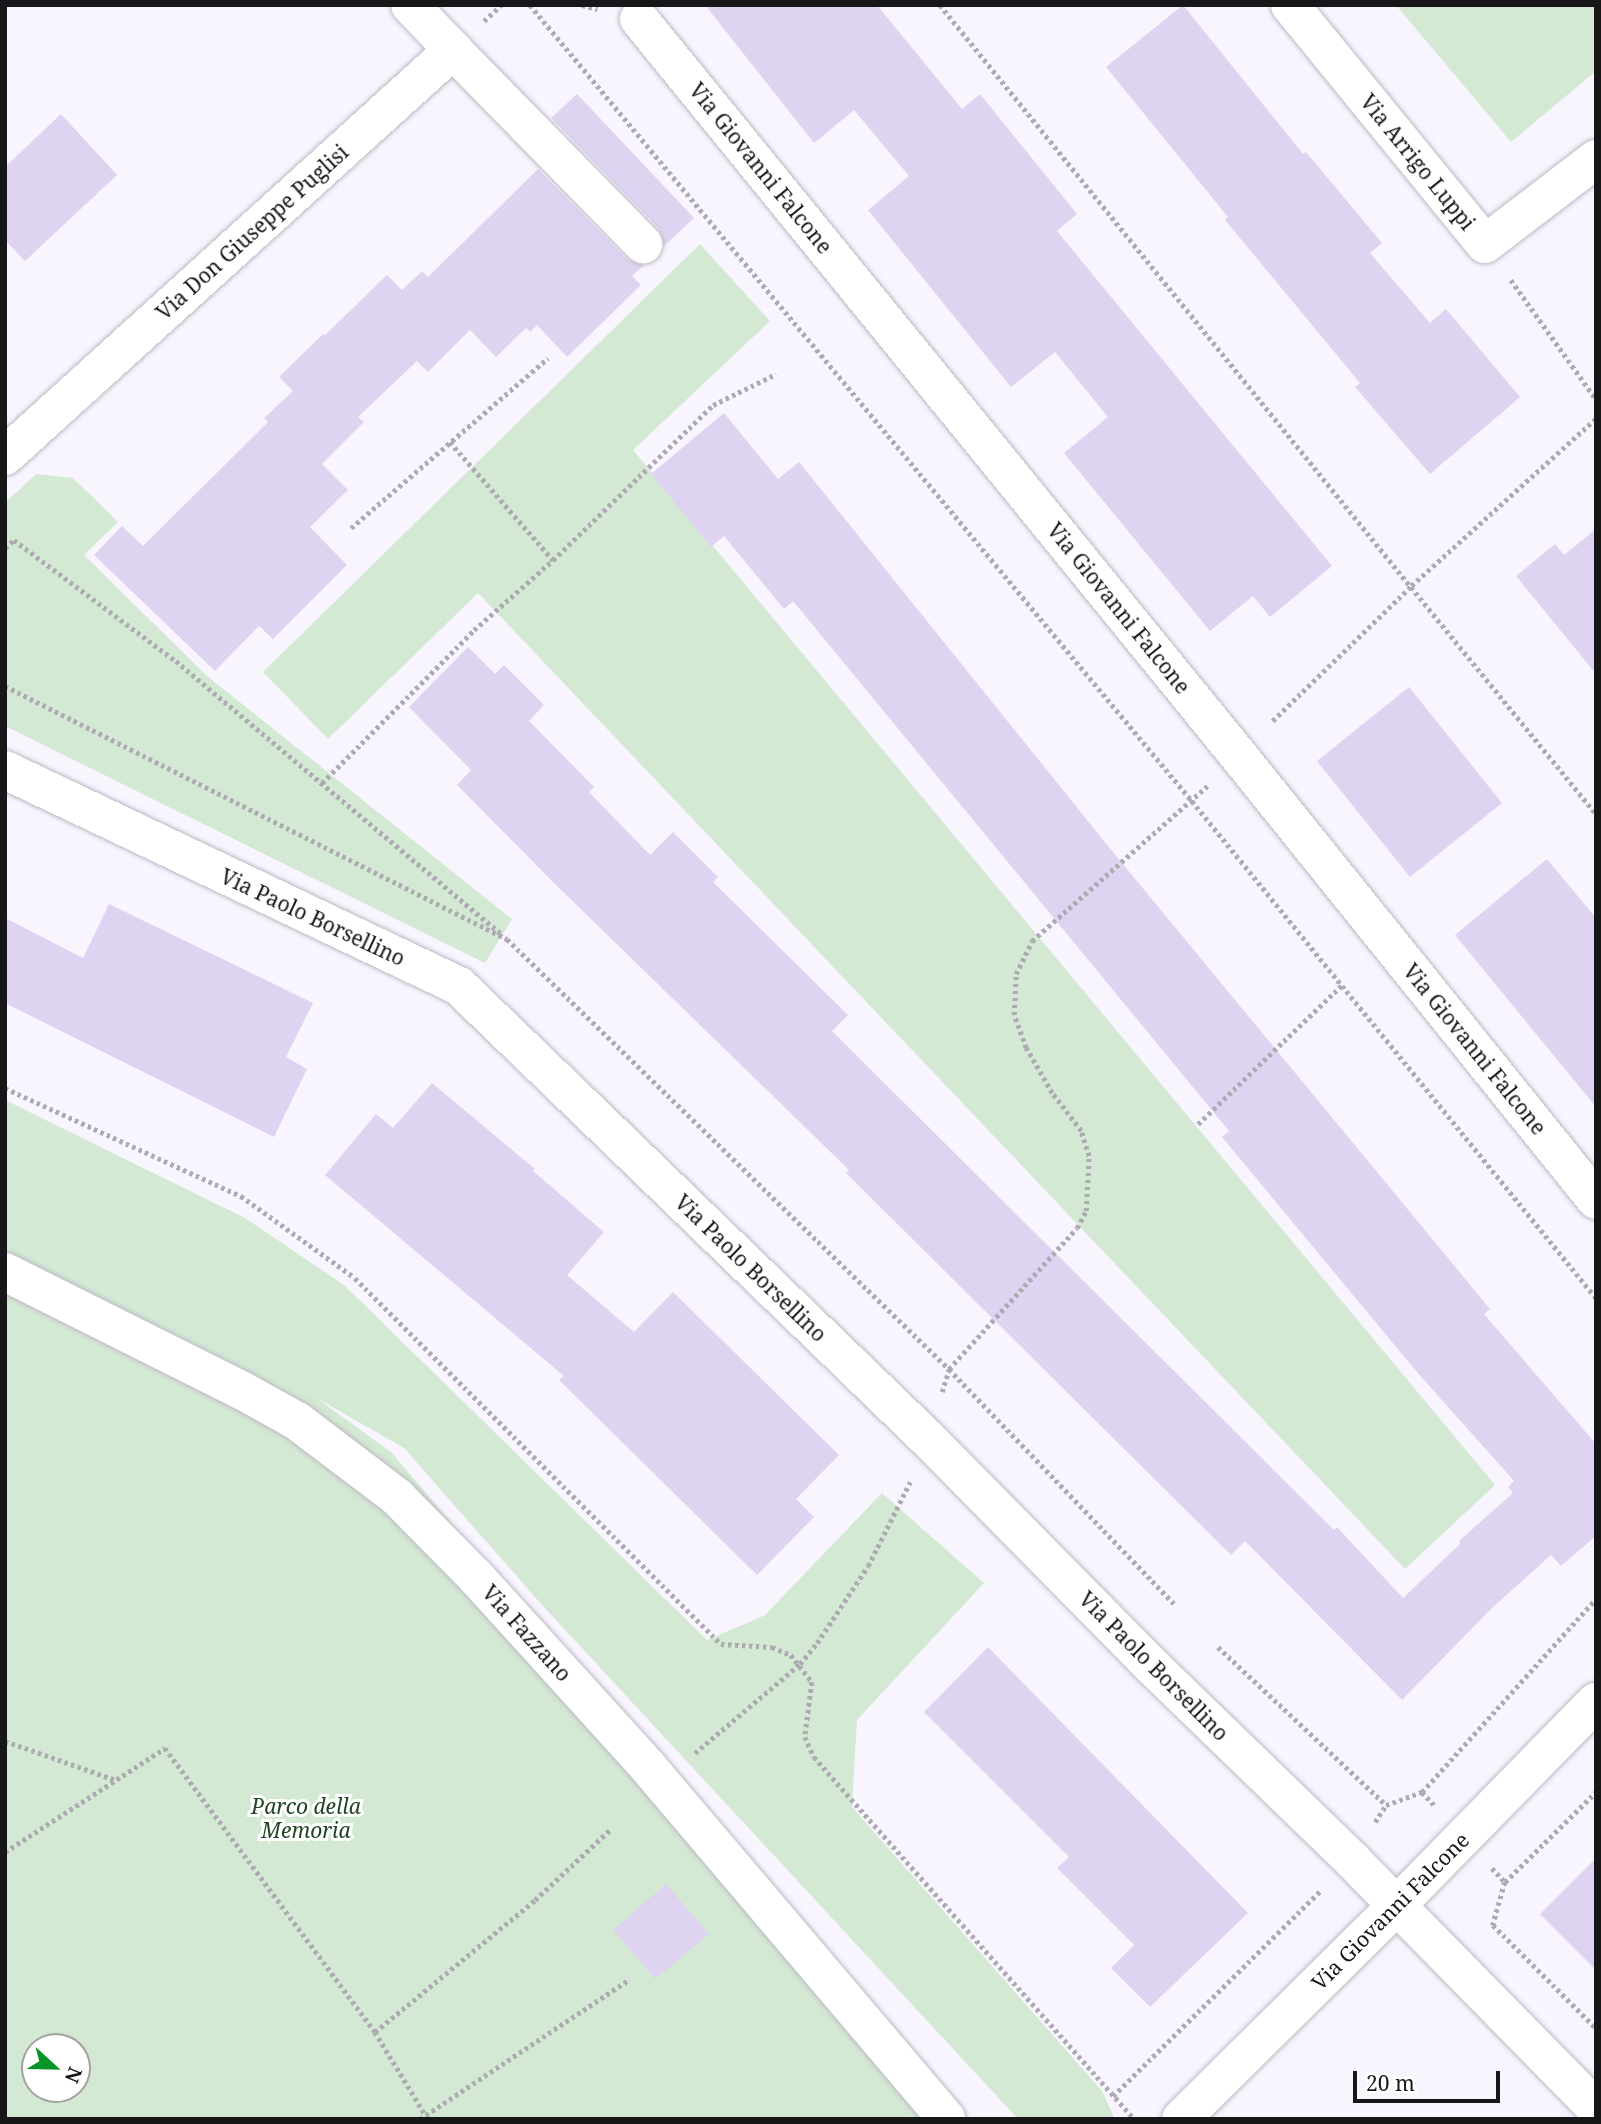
<!DOCTYPE html>
<html>
<head>
<meta charset="utf-8">
<style>
  body { margin:0 }
  #map { position:relative; width:1601px; height:2124px; overflow:hidden; background:#f9f5ff; font-family:"Noto Serif",serif }
  div>[style] { position:absolute }
  .green>* { inset:0; background:#d3e9d3 }
  .building>* { inset:0; background:#ded3f1 }
  .path>* { height:4.5px; margin-top:-2.25px; transform-origin:0; background:repeating-linear-gradient(90deg,#adaab1 0 3.5px,transparent 0 7px) }
  .roads { filter:drop-shadow(0 0 2px #bdb9c4) drop-shadow(0 0 2px #bdb9c4) }
  .minor>* { height:38px; margin:-19px; padding:0 19px; transform-origin:19px; border-radius:19px; background:#fff }
  .tertiary>* { height:38px; margin:-19px; padding:0 19px; transform-origin:19px; border-radius:19px; background:#fff }
  span { translate:-50% -50%; white-space:nowrap; text-align:center; line-height:1.15; -webkit-text-stroke:6px #fff; paint-order:stroke }
  .street-label { font-size:21px; color:#171619 }
  .park-label { font-size:21px; color:#214523; font-style:italic }
  .frame { position:absolute; inset:0; border:7px solid #171619; pointer-events:none }
  .north { position:absolute; left:21px; top:2033px; width:70px; height:70px; box-sizing:border-box; background:#fff; border:2px solid #a2a2a3; border-radius:50%; rotate:112deg; font-size:19px; font-weight:700; line-height:28px; text-align:center; color:#171619 }
  .north::after { content:''; display:block; margin:auto; width:24px; height:32px; background:#099428; clip-path:polygon(50% 0,100% 100%,50% 72%,0 100%) }
  .scale { position:absolute; left:1353px; top:2071px; width:147px; height:32px; box-sizing:border-box; border:4px solid #171619; border-top:0; padding-left:9px; font-size:21px; line-height:24px; white-space:nowrap; color:#171619; -webkit-text-stroke:5px #fff; paint-order:stroke }
</style>
</head>
<body>
<div id="map">
  <div class="green">
    <i style="clip-path:polygon(1396px 5px,1596px 5px,1596px 71px,1511px 142px)"></i>
    <i style="clip-path:polygon(700px 244px,770px 321px,633px 450px,1495px 1485px,1405px 1569px,478px 593px,328px 739px,263px 672px)"></i>
    <i style="clip-path:polygon(36px 474px,73px 478px,118px 522px,84px 555px,207px 676px,512px 919px,485px 963px,5px 726px,5px 503px)"></i>
    <i style="clip-path:polygon(evenodd,5px 1100px,245px 1218px,344px 1285px,707px 1640px,765px 1615px,882px 1493px,984px 1583px,857px 1720px,852px 1807px,1102px 2091px,1115px 2119px,1018px 2119px,542px 1605px,404px 1448px,315px 1397px,391px 1452px,657px 1764px,943px 2119px,5px 2119px,5px 1100px,35px 2047px,77px 2047px,77px 2089px,35px 2089px,35px 2047px)"></i>
  </div>
  <div class="building">
    <i style="clip-path:polygon(705px 5px,877px 5px,962px 109px,980px 94px,1077px 214px,1057px 231px,1332px 566px,1270px 617px,1253px 596px,1210px 631px,1064px 453px,1108px 417px,1055px 352px,1011px 387px,868px 210px,909px 176px,854px 110px,814px 143px)"></i>
    <i style="clip-path:polygon(1183px 5px,1303px 154px,1306px 152px,1382px 243px,1370px 253px,1430px 323px,1446px 309px,1520px 397px,1430px 474px,1355px 387px,1360px 383px,1225px 220px,1228px 217px,1106px 67px)"></i>
    <i style="clip-path:polygon(577px 94px,694px 218px,664px 246px,659px 229px,551px 118px)"></i>
    <i style="clip-path:polygon(61px 114px,117px 175px,25px 261px,5px 240px,5px 167px)"></i>
    <i style="clip-path:polygon(538px 169px,627px 259px,644px 265px,632px 276px,641px 285px,567px 357px,537px 325px,530px 332px,526px 328px,496px 357px,470px 330px,428px 372px,417px 361px,358px 417px,364px 422px,322px 464px,348px 490px,310px 527px,347px 565px,273px 639px,259px 626px,215px 671px,94px 555px,122px 526px,143px 546px,268px 422px,264px 418px,293px 391px,279px 377px,323px 334px,325px 335px,387px 275px,402px 290px,422px 271px,428px 277px)"></i>
    <i style="clip-path:polygon(724px 413px,778px 479px,799px 462px,1108px 846px,1490px 1309px,1484px 1314px,1596px 1444px,1596px 1536px,1561px 1566px,1551px 1555px,1492px 1608px,1402px 1700px,1245px 1541px,1231px 1555px,846px 1173px,849px 1170px,555px 884px,457px 785px,471px 770px,409px 707px,468px 647px,495px 674px,504px 665px,544px 705px,529px 721px,594px 787px,589px 792px,650px 855px,673px 832px,718px 877px,713px 882px,848px 1015px,832px 1031px,1334px 1530px,1337px 1527px,1403px 1598px,1461px 1543px,1459px 1541px,1513px 1493px,1508px 1487px,1514px 1481px,1416px 1371px,1222px 1137px,1229px 1131px,793px 601px,784px 609px,724px 536px,711px 547px,651px 474px)"></i>
    <i style="clip-path:polygon(1596px 529px,1596px 674px,1516px 576px,1555px 544px,1564px 555px)"></i>
    <i style="clip-path:polygon(1409px 687px,1502px 803px,1410px 877px,1317px 761px)"></i>
    <i style="clip-path:polygon(1547px 859px,1596px 918px,1596px 1107px,1455px 935px)"></i>
    <i style="clip-path:polygon(109px 904px,313px 1003px,286px 1057px,307px 1069px,274px 1137px,5px 1003px,5px 918px,83px 958px)"></i>
    <i style="clip-path:polygon(432px 1083px,535px 1169px,533px 1171px,604px 1232px,567px 1275px,634px 1332px,673px 1292px,839px 1455px,796px 1499px,814px 1517px,757px 1575px,559px 1380px,564px 1376px,325px 1175px,376px 1114px,393px 1128px)"></i>
    <i style="clip-path:polygon(988px 1647px,1248px 1913px,1150px 2007px,1111px 1968px,1134px 1945px,1057px 1868px,1069px 1857px,924px 1712px)"></i>
    <i style="clip-path:polygon(1596px 1858px,1596px 1970px,1540px 1914px)"></i>
    <i style="clip-path:polygon(666px 1884px,709px 1934px,655px 1979px,613px 1930px)"></i>
  </div>
  <div class="path">
    <i style="left:530px;top:5px;width:1035px;rotate:50.25deg"></i>
    <i style="left:1192px;top:801px;width:640px;rotate:50.89deg"></i>
    <i style="left:582px;top:5px;width:16px;rotate:15deg"></i>
    <i style="left:940px;top:5px;width:749px;rotate:51.02deg"></i>
    <i style="left:1411px;top:587px;width:195px;rotate:135.8deg"></i>
    <i style="left:484px;top:21px;width:23px;rotate:-43deg"></i>
    <i style="left:1511px;top:280px;width:146px;rotate:54.5deg"></i>
    <i style="left:1596px;top:419px;width:250px;rotate:137.8deg"></i>
    <i style="left:1411px;top:587px;width:293px;rotate:50.8deg"></i>
    <i style="left:450px;top:442px;width:157px;rotate:48.9deg"></i>
    <i style="left:351px;top:528px;width:260px;rotate:-40.8deg"></i>
    <i style="left:5px;top:548px;width:12px;rotate:-42deg"></i>
    <i style="left:14px;top:540px;width:202px;rotate:36.8deg"></i>
    <i style="left:176px;top:661px;width:424px;rotate:40deg"></i>
    <i style="left:5px;top:686px;width:562px;rotate:26.75deg"></i>
    <i style="left:507px;top:939px;width:617px;rotate:44.21deg"></i>
    <i style="left:949px;top:1369px;width:325px;rotate:46.2deg"></i>
    <i style="left:322px;top:783px;width:216px;rotate:-45.2deg"></i>
    <i style="left:474px;top:630px;width:106px;rotate:-41.5deg"></i>
    <i style="left:553px;top:560px;width:223px;rotate:-44.1deg"></i>
    <i style="left:713px;top:405px;width:70px;rotate:-26.2deg"></i>
    <i style="left:5px;top:1088px;width:260px;rotate:24.6deg"></i>
    <i style="left:241px;top:1196px;width:140px;rotate:35.7deg"></i>
    <i style="left:355px;top:1278px;width:518px;rotate:45deg"></i>
    <i style="left:721px;top:1644px;width:51px;rotate:3.4deg"></i>
    <i style="left:772px;top:1647px;width:21px;rotate:23deg"></i>
    <i style="left:791px;top:1655px;width:34px;rotate:52deg"></i>
    <i style="left:812px;top:1682px;width:55px;rotate:97.3deg"></i>
    <i style="left:805px;top:1737px;width:22px;rotate:66deg"></i>
    <i style="left:814px;top:1757px;width:483px;rotate:48.5deg"></i>
    <i style="left:1198px;top:1124px;width:200px;rotate:-44deg"></i>
    <i style="left:942px;top:1392px;width:24px;rotate:-73deg"></i>
    <i style="left:949px;top:1369px;width:190px;rotate:-47.8deg"></i>
    <i style="left:1077px;top:1228px;width:19px;rotate:-62deg"></i>
    <i style="left:1086px;top:1211px;width:55px;rotate:-86.9deg"></i>
    <i style="left:1089px;top:1156px;width:26px;rotate:-108deg"></i>
    <i style="left:1081px;top:1131px;width:48px;rotate:-127.3deg"></i>
    <i style="left:1052px;top:1093px;width:52px;rotate:-120deg"></i>
    <i style="left:1026px;top:1048px;width:35px;rotate:-110deg"></i>
    <i style="left:1014px;top:1015px;width:41px;rotate:-87.2deg"></i>
    <i style="left:1016px;top:974px;width:37px;rotate:-64deg"></i>
    <i style="left:1032px;top:941px;width:234px;rotate:-41.5deg"></i>
    <i style="left:1218px;top:1647px;width:231px;rotate:43.2deg"></i>
    <i style="left:1386px;top:1805px;width:38px;rotate:-20deg"></i>
    <i style="left:1422px;top:1792px;width:18px;rotate:47deg"></i>
    <i style="left:5px;top:1741px;width:118px;rotate:19.4deg"></i>
    <i style="left:695px;top:1753px;width:138px;rotate:-40.3deg"></i>
    <i style="left:800px;top:1664px;width:27px;rotate:-51deg"></i>
    <i style="left:817px;top:1643px;width:92px;rotate:-56.5deg"></i>
    <i style="left:868px;top:1566px;width:94px;rotate:-63.4deg"></i>
    <i style="left:1422px;top:1792px;width:260px;rotate:-48deg"></i>
    <i style="left:1375px;top:1822px;width:20px;rotate:-57deg"></i>
    <i style="left:5px;top:1852px;width:191px;rotate:-33deg"></i>
    <i style="left:165px;top:1748px;width:353px;rotate:53.5deg"></i>
    <i style="left:375px;top:2032px;width:102px;rotate:58.7deg"></i>
    <i style="left:1492px;top:1868px;width:19px;rotate:47deg"></i>
    <i style="left:1505px;top:1882px;width:45px;rotate:105.6deg"></i>
    <i style="left:1493px;top:1925px;width:146px;rotate:45deg"></i>
    <i style="left:1505px;top:1882px;width:128px;rotate:-44.7deg"></i>
    <i style="left:375px;top:2032px;width:207px;rotate:-39.5deg"></i>
    <i style="left:535px;top:1900px;width:104px;rotate:-43.1deg"></i>
    <i style="left:1113px;top:2096px;width:291px;rotate:-44.7deg"></i>
    <i style="left:420px;top:2119px;width:252px;rotate:-33.7deg"></i>
  </div>
  <div class="roads">
    <div class="minor">
      <i style="left:1290px;top:5px;width:308px;rotate:50.8deg"></i>
      <i style="left:1485px;top:244px;width:140px;rotate:-37.4deg"></i>
      <i style="left:639px;top:19px;width:949px;rotate:50.86deg"></i>
      <i style="left:1238px;top:755px;width:571px;rotate:51.18deg"></i>
      <i style="left:453px;top:50px;width:272px;rotate:45.6deg"></i>
      <i style="left:5px;top:456px;width:605px;rotate:-42.18deg"></i>
      <i style="left:453px;top:50px;width:62px;rotate:-133.7deg"></i>
      <i style="left:5px;top:770px;width:503px;rotate:25.44deg"></i>
      <i style="left:459px;top:986px;width:652px;rotate:44.01deg"></i>
      <i style="left:928px;top:1439px;width:319px;rotate:45.4deg"></i>
      <i style="left:1152px;top:1666px;width:279px;rotate:44.1deg"></i>
      <i style="left:1352px;top:1860px;width:348px;rotate:45.5deg"></i>
      <i style="left:1181px;top:2119px;width:303px;rotate:-44.7deg"></i>
      <i style="left:1396px;top:1906px;width:286px;rotate:-45.6deg"></i>
    </div>
    <div class="tertiary">
      <i style="left:5px;top:1272px;width:266px;rotate:26.6deg"></i>
      <i style="left:243px;top:1391px;width:62px;rotate:29.1deg"></i>
      <i style="left:297px;top:1421px;width:126px;rotate:37.2deg"></i>
      <i style="left:397px;top:1497px;width:112px;rotate:45.4deg"></i>
      <i style="left:476px;top:1577px;width:256px;rotate:47.8deg"></i>
      <i style="left:648px;top:1767px;width:461px;rotate:49.7deg"></i>
    </div>
  </div>
  <div class="street-label">
    <span style="left:1418px;top:162px;rotate:51deg">Via Arrigo Luppi</span>
    <span style="left:761px;top:168px;rotate:51deg">Via Giovanni Falcone</span>
    <span style="left:252px;top:232px;rotate:-42deg">Via Don Giuseppe Puglisi</span>
    <span style="left:1119px;top:608px;rotate:51deg">Via Giovanni Falcone</span>
    <span style="left:313px;top:917px;rotate:25deg">Via Paolo Borsellino</span>
    <span style="left:1475px;top:1049px;rotate:51deg">Via Giovanni Falcone</span>
    <span style="left:751px;top:1268px;rotate:44deg">Via Paolo Borsellino</span>
    <span style="left:527px;top:1633px;rotate:48deg">Via Fazzano</span>
    <span style="left:1154px;top:1666px;rotate:45deg">Via Paolo Borsellino</span>
    <span style="left:1390px;top:1911px;rotate:-45deg">Via Giovanni Falcone</span>
  </div>
  <div class="park-label">
    <span style="left:306px;top:1818px">Parco della<br>Memoria</span>
  </div>
  <div class="frame"></div>
  <div class="north">N</div>
  <div class="scale">20 m</div>
</div>
</body>
</html>
